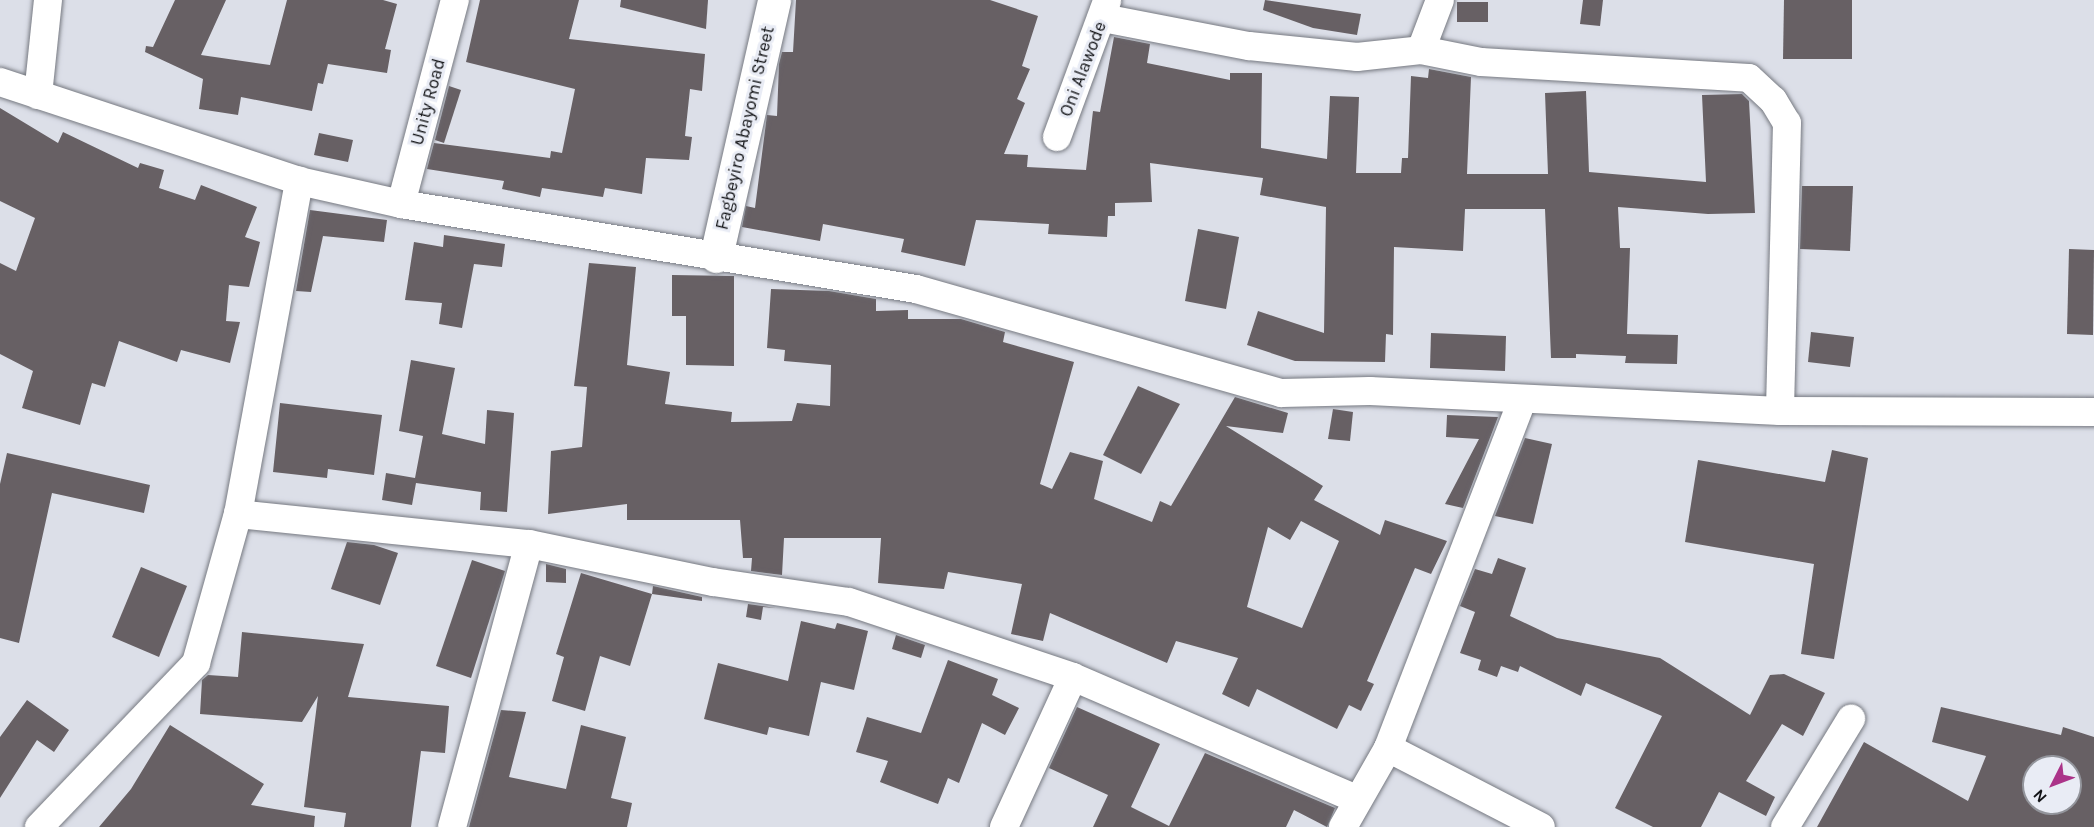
<!DOCTYPE html>
<html>
<head>
<meta charset="utf-8">
<style>
  body { margin:0 }
  #map { position:relative; width:2094px; height:827px; overflow:hidden; background:#dcdfe8; font-family:Karla,sans-serif }
  div>[style] { position:absolute }
  .building>* { inset:0; background:#676064 }
  .roads { filter:drop-shadow(0 0 2px #767981) drop-shadow(0 0 2px #767981) }
  .street>* { height:28px; margin:-14px; padding:0 14px; transform-origin:14px; border-radius:14px; background:#fff }
  .secondary>* { height:33px; margin:-16.5px; padding:0 16.5px; transform-origin:16.5px; border-radius:16.5px; background:#fff }
  span { translate:-50% -50%; white-space:nowrap; text-align:center; line-height:1.15; -webkit-text-stroke:6px #e9ecf5; paint-order:stroke }
  .street-label { font-size:18px; color:#121316 }
  .north { position:absolute; left:2022px; top:755px; width:60px; height:60px; box-sizing:border-box; background:#e9ecf5; border:2px solid #93959c; border-radius:50%; rotate:228deg; font-size:16px; font-weight:700; line-height:24px; text-align:center; color:#121316 }
  .north::after { content:''; display:block; margin:auto; width:21px; height:27px; background:#ab3389; clip-path:polygon(50% 0,100% 100%,50% 72%,0 100%) }
</style>
</head>
<body>
<div id="map">
  <div class="building">
    <i style="clip-path:polygon(175px 0,226px 0,201px 55px,270px 65px,287px 0,383px 0,397px 4px,385px 49px,391px 50px,387px 73px,328px 64px,323px 84px,318px 83px,312px 111px,241px 97px,238px 115px,199px 109px,203px 79px,145px 52px,146px 46px,153px 47px)"></i>
    <i style="clip-path:polygon(480px 0,579px 0,569px 39px,705px 54px,702px 91px,690px 89px,685px 136px,692px 137px,689px 160px,646px 158px,642px 194px,605px 188px,603px 197px,542px 188px,540px 197px,502px 189px,504px 181px,427px 169px,434px 143px,550px 158px,551px 151px,562px 153px,575px 89px,466px 62px)"></i>
    <i style="clip-path:polygon(621px 0,708px 0,706px 29px,620px 7px)"></i>
    <i style="clip-path:polygon(796px 0,990px 0,1038px 16px,1022px 66px,1030px 69px,1017px 99px,1025px 103px,1004px 154px,1028px 155px,1027px 167px,1086px 170px,1093px 111px,1100px 112px,1114px 37px,1150px 44px,1147px 63px,1230px 80px,1230px 73px,1262px 73px,1261px 148px,1327px 159px,1330px 96px,1359px 97px,1356px 173px,1401px 173px,1402px 158px,1408px 158px,1411px 76px,1428px 78px,1429px 69px,1471px 77px,1467px 174px,1548px 174px,1545px 93px,1586px 91px,1589px 172px,1706px 182px,1702px 95px,1742px 94px,1749px 101px,1755px 213px,1708px 214px,1618px 207px,1620px 248px,1630px 248px,1627px 334px,1678px 335px,1677px 364px,1625px 363px,1626px 356px,1576px 354px,1576px 358px,1551px 358px,1545px 209px,1465px 209px,1463px 251px,1394px 247px,1393px 335px,1386px 334px,1385px 362px,1295px 361px,1247px 345px,1258px 311px,1324px 333px,1326px 207px,1260px 195px,1263px 178px,1150px 163px,1152px 202px,1115px 203px,1115px 216px,1108px 216px,1107px 237px,1048px 234px,1049px 224px,976px 220px,965px 266px,901px 252px,904px 239px,823px 224px,820px 241px,742px 227px,746px 206px,755px 208px,767px 115px,777px 116px,779px 64px,782px 52px,793px 52px)"></i>
    <i style="clip-path:polygon(1265px 0,1361px 14px,1357px 35px,1313px 28px,1263px 10px)"></i>
    <i style="clip-path:polygon(1583px 0,1603px 0,1600px 26px,1580px 24px)"></i>
    <i style="clip-path:polygon(1784px 0,1852px 0,1852px 59px,1783px 59px)"></i>
    <i style="clip-path:polygon(1457px 2px,1488px 2px,1488px 22px,1457px 22px)"></i>
    <i style="clip-path:polygon(449px 86px,461px 90px,444px 143px,435px 140px)"></i>
    <i style="clip-path:polygon(0 108px,58px 143px,63px 132px,138px 168px,140px 163px,164px 170px,159px 188px,195px 200px,201px 185px,257px 207px,245px 237px,260px 242px,249px 287px,229px 285px,226px 321px,240px 322px,230px 363px,181px 350px,177px 362px,119px 341px,105px 387px,92px 383px,80px 425px,22px 408px,33px 371px,0 354px,0 263px,16px 271px,35px 218px,0 201px)"></i>
    <i style="clip-path:polygon(319px 133px,353px 140px,348px 162px,314px 155px)"></i>
    <i style="clip-path:polygon(1802px 186px,1853px 186px,1850px 251px,1800px 249px)"></i>
    <i style="clip-path:polygon(310px 210px,387px 220px,384px 242px,323px 236px,311px 292px,296px 291px)"></i>
    <i style="clip-path:polygon(1198px 229px,1239px 237px,1226px 309px,1185px 301px)"></i>
    <i style="clip-path:polygon(444px 235px,505px 244px,502px 267px,474px 264px,462px 328px,439px 324px,442px 303px,405px 300px,414px 242px,443px 247px)"></i>
    <i style="clip-path:polygon(2069px 249px,2094px 250px,2093px 335px,2067px 334px)"></i>
    <i style="clip-path:polygon(evenodd,589px 263px,636px 267px,627px 365px,670px 372px,665px 404px,732px 412px,731px 422px,792px 421px,797px 403px,830px 406px,831px 365px,784px 361px,785px 350px,767px 348px,771px 289px,829px 291px,876px 299px,876px 311px,908px 310px,908px 319px,961px 319px,1005px 332px,1003px 342px,1074px 362px,1040px 484px,1052px 489px,1070px 452px,1103px 461px,1094px 499px,1152px 522px,1160px 501px,1171px 506px,1235px 397px,1288px 413px,1283px 433px,1226px 426px,1323px 486px,1314px 500px,1380px 535px,1385px 520px,1447px 541px,1431px 574px,1415px 568px,1367px 681px,1374px 684px,1361px 711px,1349px 705px,1337px 729px,1257px 689px,1249px 707px,1222px 694px,1238px 658px,1176px 641px,1167px 663px,1050px 613px,1043px 641px,1011px 634px,1022px 584px,948px 572px,944px 589px,878px 583px,881px 538px,784px 538px,782px 575px,751px 571px,752px 558px,743px 558px,740px 520px,627px 520px,627px 504px,548px 514px,551px 451px,582px 447px,587px 387px,574px 386px,589px 263px,1301px 521px,1339px 541px,1302px 628px,1247px 607px,1268px 527px,1290px 540px,1301px 521px)"></i>
    <i style="clip-path:polygon(672px 275px,734px 276px,734px 366px,686px 365px,686px 316px,672px 316px)"></i>
    <i style="clip-path:polygon(1811px 332px,1854px 337px,1850px 367px,1808px 362px)"></i>
    <i style="clip-path:polygon(1431px 333px,1506px 336px,1505px 371px,1430px 368px)"></i>
    <i style="clip-path:polygon(411px 360px,455px 368px,442px 434px,485px 444px,487px 410px,514px 413px,507px 512px,480px 510px,481px 492px,416px 483px,412px 505px,382px 500px,386px 473px,415px 478px,423px 436px,399px 431px)"></i>
    <i style="clip-path:polygon(1138px 386px,1180px 404px,1141px 474px,1103px 455px)"></i>
    <i style="clip-path:polygon(280px 403px,382px 415px,374px 475px,328px 469px,327px 478px,273px 472px)"></i>
    <i style="clip-path:polygon(1333px 409px,1353px 412px,1350px 441px,1328px 439px)"></i>
    <i style="clip-path:polygon(1447px 415px,1498px 417px,1463px 508px,1445px 504px,1479px 439px,1446px 437px)"></i>
    <i style="clip-path:polygon(1525px 438px,1552px 444px,1533px 524px,1495px 516px)"></i>
    <i style="clip-path:polygon(1832px 450px,1868px 458px,1834px 659px,1801px 654px,1814px 564px,1685px 542px,1698px 460px,1825px 482px)"></i>
    <i style="clip-path:polygon(7px 453px,150px 485px,144px 513px,52px 493px,19px 643px,0 638px,0 484px)"></i>
    <i style="clip-path:polygon(347px 542px,374px 545px,398px 553px,380px 605px,331px 589px)"></i>
    <i style="clip-path:polygon(1498px 558px,1526px 568px,1510px 616px,1557px 638px,1660px 658px,1750px 715px,1770px 675px,1784px 674px,1825px 693px,1803px 736px,1782px 724px,1746px 781px,1775px 797px,1766px 816px,1719px 792px,1701px 827px,1653px 827px,1615px 808px,1662px 716px,1586px 683px,1581px 696px,1520px 666px,1518px 672px,1501px 666px,1497px 677px,1478px 670px,1481px 660px,1460px 653px,1475px 612px,1460px 606px,1475px 569px,1492px 574px)"></i>
    <i style="clip-path:polygon(472px 560px,505px 571px,471px 678px,436px 666px)"></i>
    <i style="clip-path:polygon(546px 564px,566px 569px,566px 583px,546px 582px)"></i>
    <i style="clip-path:polygon(141px 567px,187px 586px,159px 657px,112px 637px)"></i>
    <i style="clip-path:polygon(581px 573px,652px 594px,653px 586px,702px 597px,702px 601px,652px 594px,630px 666px,600px 656px,585px 711px,552px 701px,564px 657px,556px 654px)"></i>
    <i style="clip-path:polygon(748px 604px,776px 608px,763px 607px,761px 620px,746px 617px)"></i>
    <i style="clip-path:polygon(801px 621px,835px 629px,837px 623px,868px 631px,854px 690px,821px 682px,809px 736px,769px 727px,767px 735px,704px 719px,718px 663px,788px 681px)"></i>
    <i style="clip-path:polygon(242px 632px,364px 644px,348px 697px,449px 706px,445px 753px,421px 751px,411px 827px,344px 827px,346px 813px,304px 807px,318px 696px,302px 722px,200px 714px,202px 680px,208px 675px,238px 677px)"></i>
    <i style="clip-path:polygon(896px 635px,925px 645px,921px 658px,892px 649px)"></i>
    <i style="clip-path:polygon(948px 660px,998px 679px,992px 695px,1019px 708px,1005px 735px,982px 723px,959px 783px,948px 778px,938px 804px,880px 782px,888px 761px,856px 752px,867px 717px,921px 733px)"></i>
    <i style="clip-path:polygon(27px 700px,69px 730px,54px 752px,37px 740px,0 798px,0 737px)"></i>
    <i style="clip-path:polygon(1077px 707px,1160px 744px,1131px 807px,1169px 826px,1205px 753px,1335px 808px,1327px 827px,1294px 810px,1286px 827px,1093px 827px,1108px 795px,1049px 768px)"></i>
    <i style="clip-path:polygon(evenodd,1941px 707px,2061px 735px,2063px 727px,2094px 737px,2094px 827px,1817px 827px,1864px 742px,1968px 801px,1986px 756px,1932px 742px,1941px 707px,2034px 767px,2070px 767px,2070px 803px,2034px 803px,2034px 767px)"></i>
    <i style="clip-path:polygon(501px 710px,526px 712px,509px 777px,566px 789px,581px 725px,626px 737px,611px 798px,632px 803px,627px 827px,469px 827px)"></i>
    <i style="clip-path:polygon(170px 725px,264px 784px,251px 805px,315px 816px,314px 827px,99px 827px,131px 789px)"></i>
  </div>
  <div class="roads">
    <div class="street">
      <i style="left:1103px;top:18px;width:149px;rotate:10.9deg"></i>
      <i style="left:1249px;top:46px;width:109px;rotate:5.8deg"></i>
      <i style="left:1357px;top:57px;width:64px;rotate:-6.2deg"></i>
      <i style="left:1421px;top:50px;width:61px;rotate:11.3deg"></i>
      <i style="left:1481px;top:62px;width:268px;rotate:3.4deg"></i>
      <i style="left:1749px;top:78px;width:33px;rotate:43deg"></i>
      <i style="left:1773px;top:100px;width:27px;rotate:59deg"></i>
      <i style="left:1787px;top:123px;width:288px;rotate:91.4deg"></i>
      <i style="left:1421px;top:50px;width:53px;rotate:-69.2deg"></i>
      <i style="left:0;top:82px;width:315px;rotate:18.3deg"></i>
      <i style="left:299px;top:181px;width:105px;rotate:12.7deg"></i>
      <i style="left:401px;top:204px;width:522px;rotate:9.37deg"></i>
      <i style="left:916px;top:289px;width:380px;rotate:15.9deg"></i>
      <i style="left:1281px;top:393px;width:89px;rotate:-1.3deg"></i>
      <i style="left:1370px;top:391px;width:410px;rotate:2.8deg"></i>
      <i style="left:1780px;top:411px;width:314px;rotate:0.2deg"></i>
      <i style="left:38px;top:95px;width:96px;rotate:-84deg"></i>
      <i style="left:1057px;top:137px;width:145px;rotate:-69.8deg"></i>
      <i style="left:401px;top:204px;width:211px;rotate:-75.2deg"></i>
      <i style="left:238px;top:514px;width:293px;rotate:5.9deg"></i>
      <i style="left:529px;top:544px;width:188px;rotate:11.7deg"></i>
      <i style="left:713px;top:582px;width:137px;rotate:8.4deg"></i>
      <i style="left:849px;top:602px;width:236px;rotate:18.5deg"></i>
      <i style="left:1073px;top:677px;width:310px;rotate:23.3deg"></i>
      <i style="left:1388px;top:748px;width:172px;rotate:27.3deg"></i>
      <i style="left:39px;top:827px;width:227px;rotate:-46.2deg"></i>
      <i style="left:196px;top:663px;width:155px;rotate:-74.3deg"></i>
      <i style="left:238px;top:514px;width:339px;rotate:-79.6deg"></i>
      <i style="left:452px;top:827px;width:293px;rotate:-74.8deg"></i>
      <i style="left:1004px;top:827px;width:165px;rotate:-65.3deg"></i>
      <i style="left:1343px;top:827px;width:91px;rotate:-60.3deg"></i>
      <i style="left:1388px;top:748px;width:373px;rotate:-68.9deg"></i>
      <i style="left:1785px;top:827px;width:127px;rotate:-58.6deg"></i>
    </div>
    <div class="secondary">
      <i style="left:716px;top:256px;width:262px;rotate:-77.2deg"></i>
    </div>
  </div>
  <div class="street-label">
    <span style="left:1083px;top:69px;rotate:-69deg">Oni Alawode</span>
    <span style="left:428px;top:102px;rotate:-75deg">Unity Road</span>
    <span style="left:745px;top:128px;rotate:-77deg">Fagbeyiro Abayomi Street</span>
  </div>
  <div class="north">N</div>
</div>
</body>
</html>
